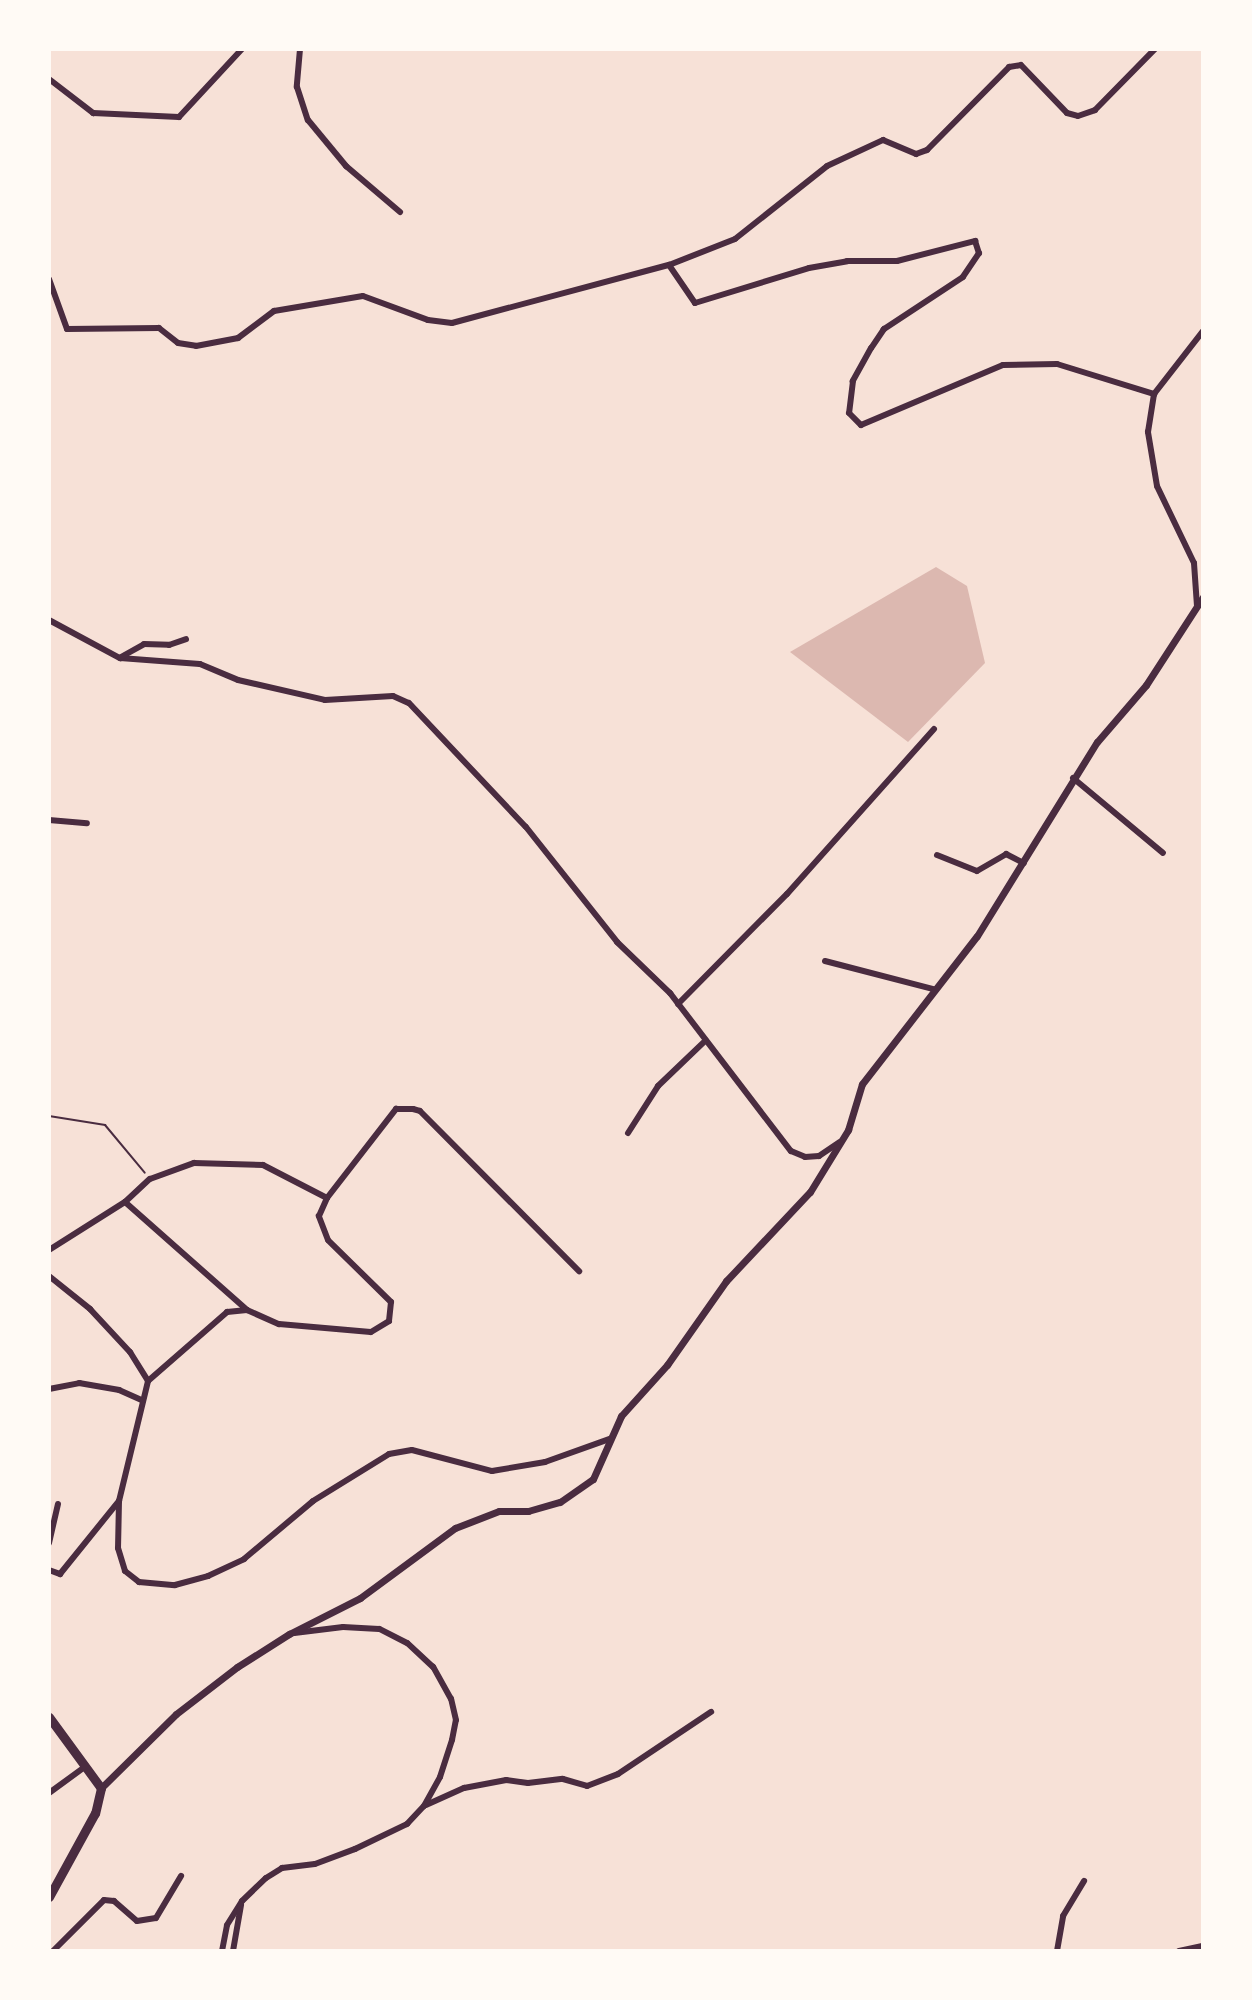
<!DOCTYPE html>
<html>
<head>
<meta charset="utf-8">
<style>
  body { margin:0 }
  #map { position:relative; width:1252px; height:2000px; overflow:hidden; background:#f7e1d7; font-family:"Archivo Narrow",sans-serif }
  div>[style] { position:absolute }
  .water>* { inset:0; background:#dcb8b0 }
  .path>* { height:2px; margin:-1px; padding:0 1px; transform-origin:1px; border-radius:1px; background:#4a2c40 }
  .minor>* { height:6px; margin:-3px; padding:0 3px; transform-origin:3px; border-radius:3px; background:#4a2c40 }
  .tertiary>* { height:7px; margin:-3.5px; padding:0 3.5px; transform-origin:3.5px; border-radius:3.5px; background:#4a2c40 }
  .secondary>* { height:9px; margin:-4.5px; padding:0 4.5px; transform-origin:4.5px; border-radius:4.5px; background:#4a2c40 }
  span { translate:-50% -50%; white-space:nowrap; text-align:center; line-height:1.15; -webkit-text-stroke:6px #fffaf5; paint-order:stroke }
  .frame { position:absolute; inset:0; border:51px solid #fffaf5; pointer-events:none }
</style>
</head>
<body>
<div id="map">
  <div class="water">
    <i style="clip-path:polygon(936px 567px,967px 586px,985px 663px,908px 742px,790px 652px)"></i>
  </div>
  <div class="path">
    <i style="left:49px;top:1116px;width:57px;rotate:9.1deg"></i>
    <i style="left:105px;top:1125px;width:62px;rotate:50.2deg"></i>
  </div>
  <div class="minor">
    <i style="left:300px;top:49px;width:38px;rotate:95deg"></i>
    <i style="left:297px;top:87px;width:35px;rotate:72deg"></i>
    <i style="left:308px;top:120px;width:60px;rotate:50.4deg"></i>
    <i style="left:346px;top:166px;width:71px;rotate:40.4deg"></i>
    <i style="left:49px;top:79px;width:56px;rotate:37.7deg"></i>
    <i style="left:93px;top:113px;width:86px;rotate:2.7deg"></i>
    <i style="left:179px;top:117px;width:93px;rotate:-47.2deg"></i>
    <i style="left:669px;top:265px;width:71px;rotate:-21.5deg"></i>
    <i style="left:735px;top:239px;width:117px;rotate:-38.4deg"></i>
    <i style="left:827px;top:166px;width:62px;rotate:-24.9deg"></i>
    <i style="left:883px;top:140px;width:36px;rotate:23deg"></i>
    <i style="left:916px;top:154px;width:12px;rotate:-20deg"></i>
    <i style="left:927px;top:150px;width:117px;rotate:-45.3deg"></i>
    <i style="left:1009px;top:67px;width:12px;rotate:-9deg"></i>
    <i style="left:1021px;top:65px;width:66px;rotate:46.2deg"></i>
    <i style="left:1067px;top:113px;width:11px;rotate:15deg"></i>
    <i style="left:1078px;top:116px;width:18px;rotate:-19deg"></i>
    <i style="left:1095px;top:110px;width:86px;rotate:-45.5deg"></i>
    <i style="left:49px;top:279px;width:53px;rotate:70.2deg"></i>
    <i style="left:67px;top:329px;width:92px;rotate:-0.6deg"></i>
    <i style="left:159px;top:328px;width:24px;rotate:38deg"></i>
    <i style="left:178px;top:343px;width:18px;rotate:9deg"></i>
    <i style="left:196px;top:346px;width:43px;rotate:-10.8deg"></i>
    <i style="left:238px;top:338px;width:45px;rotate:-36.9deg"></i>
    <i style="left:274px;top:311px;width:90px;rotate:-9.6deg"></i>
    <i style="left:363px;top:296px;width:69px;rotate:20.3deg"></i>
    <i style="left:428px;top:320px;width:24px;rotate:7deg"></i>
    <i style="left:452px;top:323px;width:225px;rotate:-15deg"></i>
    <i style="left:669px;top:265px;width:46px;rotate:55.6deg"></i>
    <i style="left:695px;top:303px;width:119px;rotate:-17.1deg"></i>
    <i style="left:809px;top:268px;width:39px;rotate:-10deg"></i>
    <i style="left:847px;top:261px;width:50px"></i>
    <i style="left:897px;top:261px;width:81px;rotate:-14.4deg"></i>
    <i style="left:975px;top:241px;width:13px;rotate:72deg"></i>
    <i style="left:979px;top:253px;width:29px;rotate:124deg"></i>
    <i style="left:963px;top:277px;width:95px;rotate:146.6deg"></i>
    <i style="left:884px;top:329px;width:23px;rotate:124deg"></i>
    <i style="left:871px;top:348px;width:38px;rotate:119deg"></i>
    <i style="left:853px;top:381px;width:32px;rotate:97deg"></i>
    <i style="left:849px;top:413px;width:17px;rotate:45deg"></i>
    <i style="left:861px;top:425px;width:154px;rotate:-22.9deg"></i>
    <i style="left:1003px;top:365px;width:54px;rotate:-1.1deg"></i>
    <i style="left:1057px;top:364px;width:102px;rotate:17.2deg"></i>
    <i style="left:1197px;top:606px;width:43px;rotate:-94deg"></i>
    <i style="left:1194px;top:563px;width:85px;rotate:-115.7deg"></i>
    <i style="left:1157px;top:486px;width:55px;rotate:-99.5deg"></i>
    <i style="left:1148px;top:432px;width:38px;rotate:-81deg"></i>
    <i style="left:1154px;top:394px;width:80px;rotate:-52.1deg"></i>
    <i style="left:49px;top:620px;width:81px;rotate:28.2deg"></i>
    <i style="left:120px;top:658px;width:80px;rotate:4.3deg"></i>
    <i style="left:200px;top:664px;width:41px;rotate:22.8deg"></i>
    <i style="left:238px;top:680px;width:89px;rotate:12.9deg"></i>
    <i style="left:325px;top:700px;width:68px;rotate:-3.4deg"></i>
    <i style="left:393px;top:696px;width:17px;rotate:24deg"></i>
    <i style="left:409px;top:703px;width:170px;rotate:46.7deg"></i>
    <i style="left:526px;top:827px;width:147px;rotate:51.6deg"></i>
    <i style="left:617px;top:942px;width:74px;rotate:43.9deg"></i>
    <i style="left:670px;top:993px;width:199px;rotate:52.6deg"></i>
    <i style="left:791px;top:1151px;width:15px;rotate:23deg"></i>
    <i style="left:805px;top:1157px;width:14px;rotate:-4deg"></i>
    <i style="left:819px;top:1156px;width:25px;rotate:-34deg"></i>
    <i style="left:121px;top:657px;width:26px;rotate:-29deg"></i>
    <i style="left:144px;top:644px;width:25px;rotate:2deg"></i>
    <i style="left:169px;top:645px;width:18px;rotate:-19deg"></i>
    <i style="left:1073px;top:778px;width:117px;rotate:39.8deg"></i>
    <i style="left:49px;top:820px;width:38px;rotate:5deg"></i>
    <i style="left:937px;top:855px;width:43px;rotate:21.8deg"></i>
    <i style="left:977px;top:871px;width:34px;rotate:-30deg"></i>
    <i style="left:1006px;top:854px;width:20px;rotate:27deg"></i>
    <i style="left:825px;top:961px;width:112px;rotate:14.5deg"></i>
    <i style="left:678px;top:1004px;width:155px;rotate:-45.3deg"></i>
    <i style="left:787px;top:894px;width:221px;rotate:-48.3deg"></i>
    <i style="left:628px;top:1133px;width:56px;rotate:-57.4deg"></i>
    <i style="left:658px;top:1086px;width:66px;rotate:-43.8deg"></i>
    <i style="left:125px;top:1202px;width:163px;rotate:41.5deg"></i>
    <i style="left:247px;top:1310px;width:35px;rotate:24deg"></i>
    <i style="left:279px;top:1324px;width:92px;rotate:5deg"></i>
    <i style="left:371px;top:1332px;width:21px;rotate:-31deg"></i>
    <i style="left:389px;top:1321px;width:19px;rotate:-84deg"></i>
    <i style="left:391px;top:1302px;width:88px;rotate:-135.5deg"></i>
    <i style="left:328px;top:1240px;width:26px;rotate:-111deg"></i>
    <i style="left:319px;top:1216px;width:20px;rotate:-66deg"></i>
    <i style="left:327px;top:1198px;width:113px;rotate:-52.2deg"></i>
    <i style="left:396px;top:1109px;width:17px"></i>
    <i style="left:413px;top:1109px;width:7px;rotate:16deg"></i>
    <i style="left:420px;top:1111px;width:226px;rotate:45.2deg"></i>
    <i style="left:49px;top:1250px;width:90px;rotate:-32.3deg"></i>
    <i style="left:125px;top:1202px;width:34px;rotate:-43deg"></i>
    <i style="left:150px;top:1179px;width:47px;rotate:-20deg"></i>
    <i style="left:194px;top:1163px;width:69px;rotate:1.7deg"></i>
    <i style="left:263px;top:1165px;width:72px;rotate:27.3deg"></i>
    <i style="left:49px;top:1276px;width:53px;rotate:38.8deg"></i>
    <i style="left:90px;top:1309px;width:59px;rotate:47.1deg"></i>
    <i style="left:130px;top:1352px;width:34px;rotate:58deg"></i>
    <i style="left:49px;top:1389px;width:31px;rotate:-11deg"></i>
    <i style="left:79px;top:1383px;width:41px;rotate:9.9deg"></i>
    <i style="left:119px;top:1390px;width:24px;rotate:24deg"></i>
    <i style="left:119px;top:1501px;width:47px;rotate:91.2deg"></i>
    <i style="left:118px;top:1548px;width:24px;rotate:73deg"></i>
    <i style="left:125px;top:1571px;width:18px;rotate:38deg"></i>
    <i style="left:139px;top:1582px;width:36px;rotate:5deg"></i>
    <i style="left:175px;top:1585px;width:34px;rotate:-15deg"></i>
    <i style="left:208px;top:1576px;width:40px;rotate:-25deg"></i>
    <i style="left:244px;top:1559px;width:90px;rotate:-40deg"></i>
    <i style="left:313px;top:1501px;width:89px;rotate:-31.7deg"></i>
    <i style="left:389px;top:1454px;width:23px;rotate:-10deg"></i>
    <i style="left:412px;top:1450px;width:83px;rotate:14.7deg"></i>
    <i style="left:492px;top:1471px;width:54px;rotate:-9.6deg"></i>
    <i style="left:545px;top:1462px;width:71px;rotate:-19.7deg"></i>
    <i style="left:49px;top:1543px;width:40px;rotate:-77deg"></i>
    <i style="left:49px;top:1570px;width:12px;rotate:20deg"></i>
    <i style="left:60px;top:1574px;width:94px;rotate:-51.1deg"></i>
    <i style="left:119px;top:1501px;width:123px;rotate:-76.4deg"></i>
    <i style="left:148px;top:1381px;width:105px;rotate:-41.1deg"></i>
    <i style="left:227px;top:1312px;width:20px;rotate:-6deg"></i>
    <i style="left:49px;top:1793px;width:46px;rotate:-36.1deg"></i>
    <i style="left:426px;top:1805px;width:42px;rotate:-24.1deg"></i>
    <i style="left:464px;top:1788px;width:43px;rotate:-10.8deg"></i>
    <i style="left:506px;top:1780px;width:22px;rotate:8deg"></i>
    <i style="left:528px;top:1783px;width:35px;rotate:-7deg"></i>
    <i style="left:563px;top:1779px;width:25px;rotate:16deg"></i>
    <i style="left:587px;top:1786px;width:33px;rotate:-21deg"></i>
    <i style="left:618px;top:1774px;width:112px;rotate:-33.7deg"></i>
    <i style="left:53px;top:1951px;width:72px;rotate:-45deg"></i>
    <i style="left:104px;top:1900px;width:10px;rotate:6deg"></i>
    <i style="left:114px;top:1901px;width:30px;rotate:41deg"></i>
    <i style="left:137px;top:1921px;width:19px;rotate:-9deg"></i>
    <i style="left:156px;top:1918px;width:49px;rotate:-59.2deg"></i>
    <i style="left:222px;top:1951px;width:26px;rotate:-79deg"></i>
    <i style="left:227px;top:1925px;width:28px;rotate:-58deg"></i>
    <i style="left:242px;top:1901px;width:33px;rotate:-44deg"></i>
    <i style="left:266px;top:1878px;width:19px;rotate:-32deg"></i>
    <i style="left:282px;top:1868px;width:33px;rotate:-7deg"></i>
    <i style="left:315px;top:1864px;width:43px;rotate:-20.6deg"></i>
    <i style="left:355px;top:1849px;width:58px;rotate:-25.7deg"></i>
    <i style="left:407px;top:1824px;width:25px;rotate:-47deg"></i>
    <i style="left:424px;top:1806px;width:33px;rotate:-61deg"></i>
    <i style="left:440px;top:1777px;width:39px;rotate:-72deg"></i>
    <i style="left:452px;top:1740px;width:20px;rotate:-79deg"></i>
    <i style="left:456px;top:1720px;width:22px;rotate:-103deg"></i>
    <i style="left:451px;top:1699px;width:37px;rotate:-119deg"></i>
    <i style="left:433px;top:1667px;width:35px;rotate:-137deg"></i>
    <i style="left:407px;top:1643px;width:31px;rotate:-153deg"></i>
    <i style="left:379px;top:1629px;width:36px;rotate:-177deg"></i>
    <i style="left:343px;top:1627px;width:49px;rotate:173deg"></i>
    <i style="left:233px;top:1951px;width:47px;rotate:-80.1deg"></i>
    <i style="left:1057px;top:1951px;width:36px;rotate:-80deg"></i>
    <i style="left:1063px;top:1916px;width:41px;rotate:-59deg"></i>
    <i style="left:1179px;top:1951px;width:25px;rotate:-12deg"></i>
  </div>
  <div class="tertiary">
    <i style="left:101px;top:1788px;width:105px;rotate:-44.6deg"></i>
    <i style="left:176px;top:1714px;width:77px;rotate:-37.6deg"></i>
    <i style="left:237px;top:1667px;width:62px;rotate:-32.4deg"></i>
    <i style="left:289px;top:1634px;width:80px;rotate:-26.9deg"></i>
    <i style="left:360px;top:1598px;width:118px;rotate:-36.4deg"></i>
    <i style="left:455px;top:1528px;width:47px;rotate:-21.1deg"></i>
    <i style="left:499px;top:1511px;width:29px"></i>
    <i style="left:528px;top:1511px;width:33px;rotate:-16deg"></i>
    <i style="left:560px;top:1502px;width:40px;rotate:-34.9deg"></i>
    <i style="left:593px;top:1479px;width:69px;rotate:-66deg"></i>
    <i style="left:621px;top:1416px;width:69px;rotate:-48deg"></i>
    <i style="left:667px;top:1365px;width:103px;rotate:-54.9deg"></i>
    <i style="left:726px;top:1281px;width:122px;rotate:-46.7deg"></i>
    <i style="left:810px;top:1192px;width:73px;rotate:-58.5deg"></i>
    <i style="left:848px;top:1130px;width:48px;rotate:-73.1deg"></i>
    <i style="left:862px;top:1084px;width:187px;rotate:-52.2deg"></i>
    <i style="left:977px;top:936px;width:228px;rotate:-58.3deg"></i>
    <i style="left:1097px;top:742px;width:75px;rotate:-49.3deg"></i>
    <i style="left:1146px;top:685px;width:105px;rotate:-57.1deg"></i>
  </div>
  <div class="secondary">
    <i style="left:49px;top:1717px;width:88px;rotate:53.8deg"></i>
    <i style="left:101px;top:1788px;width:26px;rotate:103deg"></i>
    <i style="left:95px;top:1813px;width:96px;rotate:118.7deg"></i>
  </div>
  <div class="frame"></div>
</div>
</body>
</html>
